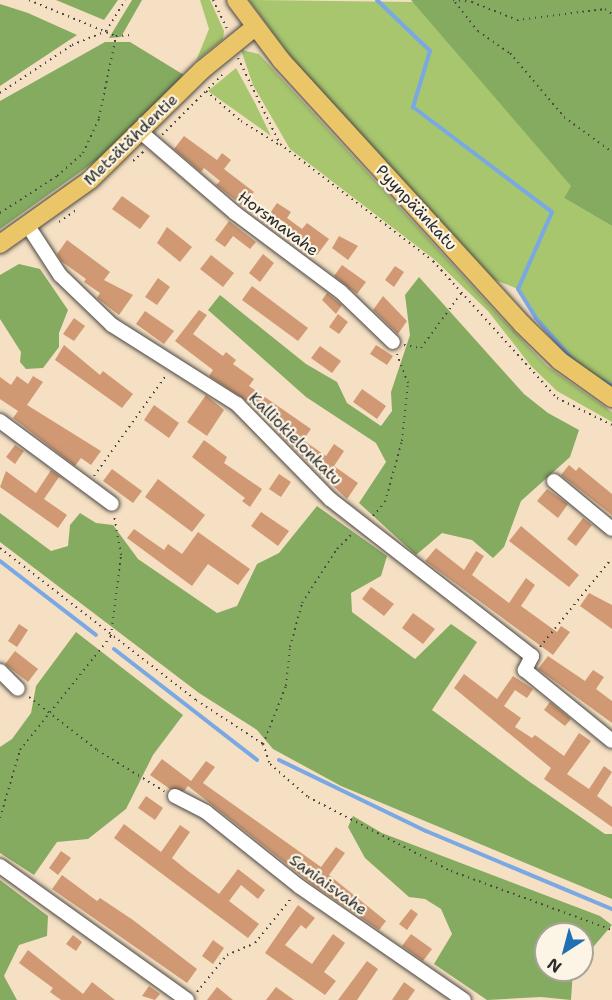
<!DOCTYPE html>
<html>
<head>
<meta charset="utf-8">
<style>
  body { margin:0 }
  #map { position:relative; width:612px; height:1000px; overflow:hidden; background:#f5e0c4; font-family:"Shantell Sans",sans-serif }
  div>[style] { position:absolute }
  .green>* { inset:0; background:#a7c66e }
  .forest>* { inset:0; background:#85ab61 }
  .stream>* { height:4px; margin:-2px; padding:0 2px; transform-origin:2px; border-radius:2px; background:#79a8e3 }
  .building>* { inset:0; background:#d09973 }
  .path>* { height:2px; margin-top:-1px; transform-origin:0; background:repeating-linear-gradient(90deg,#494642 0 1.5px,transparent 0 6px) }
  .roads { filter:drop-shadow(0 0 2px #494642) drop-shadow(0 0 2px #494642) }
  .minor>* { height:14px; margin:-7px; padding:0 7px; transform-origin:7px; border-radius:7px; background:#fff }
  .major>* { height:18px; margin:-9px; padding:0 9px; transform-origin:9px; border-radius:9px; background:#ebc669 }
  span { translate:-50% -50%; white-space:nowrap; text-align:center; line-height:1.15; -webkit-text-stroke:4.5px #fcf5e5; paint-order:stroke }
  .street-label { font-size:16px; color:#2b2b2b }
  .north { position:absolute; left:534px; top:922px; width:60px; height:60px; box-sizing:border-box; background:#fcf5e5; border:2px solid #a8a49b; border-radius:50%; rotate:216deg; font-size:16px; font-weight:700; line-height:24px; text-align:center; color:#2b2b2b }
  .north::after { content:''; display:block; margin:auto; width:21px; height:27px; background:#1f6fb2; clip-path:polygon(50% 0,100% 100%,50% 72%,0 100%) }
</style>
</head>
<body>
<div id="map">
  <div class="green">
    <i style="clip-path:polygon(200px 0,210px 0,224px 31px,223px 39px,196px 61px,209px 29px)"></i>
    <i style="clip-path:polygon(249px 0,414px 2px,572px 186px,564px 198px,612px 226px,612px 386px,579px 366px,536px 318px,518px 289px,495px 280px,293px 60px)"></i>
    <i style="clip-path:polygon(241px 50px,259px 54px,502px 319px,547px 366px,612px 412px,612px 422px,557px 391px,531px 366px,488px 311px,435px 260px,290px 149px,253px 85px)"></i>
    <i style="clip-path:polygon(236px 68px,255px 103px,271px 136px,208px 91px)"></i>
  </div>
  <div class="forest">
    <i style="clip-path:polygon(56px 0,118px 0,104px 20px)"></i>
    <i style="clip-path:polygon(132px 0,142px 0,121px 37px,109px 38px)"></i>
    <i style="clip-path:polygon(411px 0,612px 0,612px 226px,564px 198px,571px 186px)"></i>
    <i style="clip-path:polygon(0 4px,28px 13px,77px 35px,0 86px)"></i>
    <i style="clip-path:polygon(105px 42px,130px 42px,184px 75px,125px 140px,0 229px,0 101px)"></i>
    <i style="clip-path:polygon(19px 264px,40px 269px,68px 310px,59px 333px,59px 347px,43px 368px,26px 369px,20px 362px,21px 352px,0 319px,0 275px)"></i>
    <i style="clip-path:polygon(419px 277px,524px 394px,548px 413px,579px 430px,570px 457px,521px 501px,504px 547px,493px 558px,472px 540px,442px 533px,416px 555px,359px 503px,386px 462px,376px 443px,306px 397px,208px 310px,220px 295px,306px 364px,337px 382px,347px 403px,381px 426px,392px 411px,391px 392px,410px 335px,405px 295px)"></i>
    <i style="clip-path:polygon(317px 506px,387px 556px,381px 576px,351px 593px,352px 612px,415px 659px,451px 624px,477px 642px,432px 710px,527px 780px,605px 834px,612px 834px,612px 899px,341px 786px,273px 749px,257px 730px,199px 693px,0 542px,0 513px,51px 551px,68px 546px,70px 525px,80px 513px,96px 523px,113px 525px,138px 559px,217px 613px,237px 606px,257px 564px,279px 553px)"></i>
    <i style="clip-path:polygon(76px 632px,183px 715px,153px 755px,126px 809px,88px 839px,57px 842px,34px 875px,0 853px,0 747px,12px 739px,31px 713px,36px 686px)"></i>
    <i style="clip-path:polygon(353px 816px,382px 833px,600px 916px,612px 925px,582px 960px,582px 934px,546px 934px,546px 970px,573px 970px,571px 1000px,541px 997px,487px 1000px,434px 964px,452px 934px,441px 909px,425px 899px,409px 897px,365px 858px,348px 827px)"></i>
    <i style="clip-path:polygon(0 880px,48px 916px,47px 936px,19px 945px,4px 976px,17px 1000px,0 1000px)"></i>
  </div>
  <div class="stream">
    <i style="left:377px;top:0;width:74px;rotate:43.9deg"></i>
    <i style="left:430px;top:51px;width:59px;rotate:106.9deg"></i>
    <i style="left:413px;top:107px;width:174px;rotate:37.1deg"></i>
    <i style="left:552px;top:212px;width:84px;rotate:113.8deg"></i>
    <i style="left:518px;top:289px;width:34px;rotate:58deg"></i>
    <i style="left:536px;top:318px;width:60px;rotate:48.4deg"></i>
    <i style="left:602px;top:380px;width:12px;rotate:31deg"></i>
    <i style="left:0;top:561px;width:121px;rotate:37.6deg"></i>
    <i style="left:114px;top:649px;width:181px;rotate:37.8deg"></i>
    <i style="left:279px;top:760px;width:163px;rotate:25.8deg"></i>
    <i style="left:426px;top:831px;width:202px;rotate:22.8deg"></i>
  </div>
  <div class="building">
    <i style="clip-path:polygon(184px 136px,217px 160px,222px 153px,231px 160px,224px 169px,254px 192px,243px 206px,216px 185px,220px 181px,204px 168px,201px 172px,174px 149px)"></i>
    <i style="clip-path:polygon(122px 196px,150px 216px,140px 229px,112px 209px)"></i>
    <i style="clip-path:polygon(277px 203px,291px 212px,287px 218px,302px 229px,307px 223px,329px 239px,317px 255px,266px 219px)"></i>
    <i style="clip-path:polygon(229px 221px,256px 242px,250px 249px,233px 236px,225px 247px,215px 240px)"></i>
    <i style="clip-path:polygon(167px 227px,192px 247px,180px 262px,157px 243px)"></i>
    <i style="clip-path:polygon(339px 236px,358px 246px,348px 260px,332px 248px)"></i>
    <i style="clip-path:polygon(67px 240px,110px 272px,104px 280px,133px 295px,119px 315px,97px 298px,100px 293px,84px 282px,86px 279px,61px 261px,57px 254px)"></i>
    <i style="clip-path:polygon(263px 254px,274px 263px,260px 282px,249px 273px)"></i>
    <i style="clip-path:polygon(211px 255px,234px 273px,223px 287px,200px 269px)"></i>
    <i style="clip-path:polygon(342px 265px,366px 282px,357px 294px,334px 276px)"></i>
    <i style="clip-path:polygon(395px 266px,404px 272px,394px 287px,385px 280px)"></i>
    <i style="clip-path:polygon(158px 278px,170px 287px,157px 305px,145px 297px)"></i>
    <i style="clip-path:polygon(252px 286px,308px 328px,298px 341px,242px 300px)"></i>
    <i style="clip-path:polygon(327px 293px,342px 305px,336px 314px,322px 300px)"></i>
    <i style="clip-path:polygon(383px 296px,407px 321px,398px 334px,373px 310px)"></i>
    <i style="clip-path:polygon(199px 310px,207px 315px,193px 334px,223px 356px,226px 352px,236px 360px,233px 364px,254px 379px,249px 386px,311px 429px,303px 440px,326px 456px,334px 444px,344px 451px,334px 466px,358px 483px,347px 499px,279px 434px,285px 426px,209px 376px,213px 370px,175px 341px)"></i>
    <i style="clip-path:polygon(145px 311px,174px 331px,164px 344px,136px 324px)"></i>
    <i style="clip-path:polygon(338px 314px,348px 322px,339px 334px,329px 327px)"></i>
    <i style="clip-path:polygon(74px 318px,85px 326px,74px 341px,63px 334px)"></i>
    <i style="clip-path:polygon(64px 345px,100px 375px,103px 371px,133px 394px,122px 408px,55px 360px)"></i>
    <i style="clip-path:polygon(376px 345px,393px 356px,387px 365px,370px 354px)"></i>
    <i style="clip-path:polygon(320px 346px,341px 361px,332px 373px,311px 358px)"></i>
    <i style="clip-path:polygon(17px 376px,28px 384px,33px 376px,43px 382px,27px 405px,101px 451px,91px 465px,81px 458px,75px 466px,13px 418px,18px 411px,0 399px,0 377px,11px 385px)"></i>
    <i style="clip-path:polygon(362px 389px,386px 406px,377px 419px,353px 402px)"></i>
    <i style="clip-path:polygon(206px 395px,224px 410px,207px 436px,187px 422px)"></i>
    <i style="clip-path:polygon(154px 405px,179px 423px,169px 438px,144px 420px)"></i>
    <i style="clip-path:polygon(204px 440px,227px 457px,224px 463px,262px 489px,250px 507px,242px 501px,245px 498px,192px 457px)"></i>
    <i style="clip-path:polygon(15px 445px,24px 451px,15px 464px,6px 457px)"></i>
    <i style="clip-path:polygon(569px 465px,576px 471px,579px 467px,612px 494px,612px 515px,561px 475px)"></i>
    <i style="clip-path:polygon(112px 469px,142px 491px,133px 503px,103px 481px)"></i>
    <i style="clip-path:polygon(51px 470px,65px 480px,59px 477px,44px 499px,67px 515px,58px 528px,0 487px,6px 471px,36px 493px)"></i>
    <i style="clip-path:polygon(279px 474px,291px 482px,281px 497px,269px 489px)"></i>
    <i style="clip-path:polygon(158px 479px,205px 515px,192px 532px,145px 497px)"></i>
    <i style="clip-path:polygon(547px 489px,568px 504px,558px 518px,537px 501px)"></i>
    <i style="clip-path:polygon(261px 512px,289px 531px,278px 546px,251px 526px)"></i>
    <i style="clip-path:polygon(583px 518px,592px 525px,576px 546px,567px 539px)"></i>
    <i style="clip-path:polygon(521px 526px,579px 575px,569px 587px,509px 541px)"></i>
    <i style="clip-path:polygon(134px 529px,164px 550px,168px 544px,182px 554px,198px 532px,250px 569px,238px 585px,208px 564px,192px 586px,127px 538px)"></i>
    <i style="clip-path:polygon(436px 548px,464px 570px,476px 551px,484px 556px,472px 575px,509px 603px,526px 578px,535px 585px,521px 606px,557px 632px,561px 626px,570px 632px,553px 655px,425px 561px)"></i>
    <i style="clip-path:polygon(371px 587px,394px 604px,384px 616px,362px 599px)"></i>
    <i style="clip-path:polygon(589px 593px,612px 605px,612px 629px,580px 606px)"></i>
    <i style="clip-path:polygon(413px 613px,435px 629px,423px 644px,402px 628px)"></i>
    <i style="clip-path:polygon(19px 624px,28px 630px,17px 647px,8px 641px)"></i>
    <i style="clip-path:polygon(15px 651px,38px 669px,28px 682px,5px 664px)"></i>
    <i style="clip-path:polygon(548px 656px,585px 681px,593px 670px,604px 677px,596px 689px,612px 701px,612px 723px,538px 669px)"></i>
    <i style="clip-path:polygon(464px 674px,497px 699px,513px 676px,533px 689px,527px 698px,515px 690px,504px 706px,521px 718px,515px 727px,532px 738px,535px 735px,564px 756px,579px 733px,591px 741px,567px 774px,589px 789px,604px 766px,612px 772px,597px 796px,612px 807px,612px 827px,544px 779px,551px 768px,454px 688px)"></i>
    <i style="clip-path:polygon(550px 702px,571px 719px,565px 726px,544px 710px)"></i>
    <i style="clip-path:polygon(162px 759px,191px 781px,206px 761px,215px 767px,203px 783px,321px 867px,336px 847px,345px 853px,329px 875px,386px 921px,379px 930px,313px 885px,188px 786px,184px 791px,170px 789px,150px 775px)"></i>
    <i style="clip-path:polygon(146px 796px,163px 808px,155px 820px,138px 808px)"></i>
    <i style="clip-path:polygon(124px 824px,161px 852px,180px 825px,190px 832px,172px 858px,188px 871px,219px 894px,238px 869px,265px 890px,258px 899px,241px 885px,229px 901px,259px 924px,248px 938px,114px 838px)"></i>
    <i style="clip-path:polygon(61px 851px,71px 858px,58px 875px,49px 868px)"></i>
    <i style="clip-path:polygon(62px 875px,97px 901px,100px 898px,133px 920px,197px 969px,187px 983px,52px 889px)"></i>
    <i style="clip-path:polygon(298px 905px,315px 918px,306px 929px,301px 925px,285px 945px,312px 964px,333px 934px,345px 943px,324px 972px,336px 981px,325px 995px,265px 953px)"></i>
    <i style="clip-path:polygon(411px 909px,418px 914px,407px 930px,399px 924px)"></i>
    <i style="clip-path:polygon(411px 934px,432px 949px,423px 961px,402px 946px)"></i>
    <i style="clip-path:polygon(73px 935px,82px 942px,76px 951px,66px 944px)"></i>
    <i style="clip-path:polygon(213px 940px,224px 948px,213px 964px,202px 956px)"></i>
    <i style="clip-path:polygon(28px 950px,83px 994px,92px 982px,115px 1000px,61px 1000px,50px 992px,53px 988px,19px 963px)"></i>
    <i style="clip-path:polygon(367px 961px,378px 969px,357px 1000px,338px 1000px)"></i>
    <i style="clip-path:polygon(404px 982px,415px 990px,408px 1000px,392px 1000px)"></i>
    <i style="clip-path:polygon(149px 986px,160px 994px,155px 1000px,142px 996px)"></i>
    <i style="clip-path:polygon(217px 987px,233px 1000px,207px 1000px)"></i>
    <i style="clip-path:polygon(276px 987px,294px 1000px,266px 1000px)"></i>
  </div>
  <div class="path">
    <i style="left:29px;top:0;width:94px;rotate:22.5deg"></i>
    <i style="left:116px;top:36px;width:15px;rotate:-4deg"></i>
    <i style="left:213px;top:0;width:34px;rotate:64deg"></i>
    <i style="left:453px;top:0;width:19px;rotate:6deg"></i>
    <i style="left:472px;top:2px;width:48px;rotate:21.8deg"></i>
    <i style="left:517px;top:20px;width:89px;rotate:-7.1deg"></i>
    <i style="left:605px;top:9px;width:9px;rotate:36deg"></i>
    <i style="left:455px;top:2px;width:37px;rotate:52deg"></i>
    <i style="left:478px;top:31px;width:39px;rotate:35deg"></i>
    <i style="left:510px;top:53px;width:84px;rotate:49.8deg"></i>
    <i style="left:564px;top:117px;width:59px;rotate:36.1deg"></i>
    <i style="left:238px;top:58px;width:96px;rotate:64deg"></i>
    <i style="left:280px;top:144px;width:193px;rotate:37.4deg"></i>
    <i style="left:433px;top:261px;width:185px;rotate:47.9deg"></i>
    <i style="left:557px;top:398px;width:61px;rotate:26.1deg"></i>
    <i style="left:206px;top:91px;width:46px;rotate:40.6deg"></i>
    <i style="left:241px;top:121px;width:44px;rotate:31.9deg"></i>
    <i style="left:0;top:93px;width:87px;rotate:-33.7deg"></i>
    <i style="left:72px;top:45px;width:37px;rotate:-22deg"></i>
    <i style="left:106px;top:31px;width:36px;rotate:-58deg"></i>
    <i style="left:162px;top:135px;width:85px;rotate:-45deg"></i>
    <i style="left:133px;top:161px;width:15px;rotate:-42deg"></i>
    <i style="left:0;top:213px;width:68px;rotate:-33deg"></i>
    <i style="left:57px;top:176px;width:35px;rotate:-41deg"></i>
    <i style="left:83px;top:153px;width:38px;rotate:-65deg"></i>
    <i style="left:99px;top:118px;width:84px;rotate:-78.3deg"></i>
    <i style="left:59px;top:222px;width:21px;rotate:-35deg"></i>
    <i style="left:404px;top:345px;width:17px;rotate:10deg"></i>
    <i style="left:421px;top:348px;width:69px;rotate:-53.8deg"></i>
    <i style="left:94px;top:476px;width:125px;rotate:-54.4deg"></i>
    <i style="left:373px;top:516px;width:18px;rotate:-49deg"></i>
    <i style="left:385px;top:502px;width:63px;rotate:-74.4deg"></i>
    <i style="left:402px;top:441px;width:58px;rotate:-84.1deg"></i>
    <i style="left:408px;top:383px;width:31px;rotate:-111deg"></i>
    <i style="left:0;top:548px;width:248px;rotate:37.8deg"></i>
    <i style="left:196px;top:700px;width:80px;rotate:33.3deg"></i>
    <i style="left:263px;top:744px;width:21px;rotate:71deg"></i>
    <i style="left:270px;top:764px;width:50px;rotate:41deg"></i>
    <i style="left:308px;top:797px;width:161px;rotate:27.4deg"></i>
    <i style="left:451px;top:871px;width:171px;rotate:20.1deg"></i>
    <i style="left:540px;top:647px;width:114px;rotate:-51deg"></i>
    <i style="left:29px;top:697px;width:86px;rotate:37.9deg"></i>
    <i style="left:97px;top:750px;width:79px;rotate:31.5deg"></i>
    <i style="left:263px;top:744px;width:62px;rotate:-68.4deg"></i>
    <i style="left:286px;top:686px;width:39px;rotate:-84deg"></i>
    <i style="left:290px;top:647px;width:46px;rotate:-74.7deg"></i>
    <i style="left:302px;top:603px;width:64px;rotate:-57.1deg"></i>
    <i style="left:337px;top:549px;width:23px;rotate:-45deg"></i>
    <i style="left:0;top:818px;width:71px;rotate:-73.6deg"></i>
    <i style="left:20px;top:750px;width:146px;rotate:-51.4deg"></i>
    <i style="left:111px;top:636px;width:82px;rotate:-83deg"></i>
    <i style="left:121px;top:555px;width:41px;rotate:-99.9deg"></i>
    <i style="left:197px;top:992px;width:48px;rotate:-51deg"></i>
    <i style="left:227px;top:955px;width:30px;rotate:-23deg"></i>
    <i style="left:255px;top:943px;width:60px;rotate:-51deg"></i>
  </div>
  <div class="roads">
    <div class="minor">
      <i style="left:142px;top:133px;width:123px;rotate:40.7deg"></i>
      <i style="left:235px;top:213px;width:132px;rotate:36.7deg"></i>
      <i style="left:341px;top:292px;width:72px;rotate:43.9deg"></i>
      <i style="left:28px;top:226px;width:59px;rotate:56.9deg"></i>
      <i style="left:60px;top:275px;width:72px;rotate:43.9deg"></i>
      <i style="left:112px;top:325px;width:148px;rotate:32.3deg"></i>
      <i style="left:237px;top:404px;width:133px;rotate:45.6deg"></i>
      <i style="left:330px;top:499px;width:256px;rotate:37.9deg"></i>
      <i style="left:532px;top:656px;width:16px;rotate:117deg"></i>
      <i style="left:525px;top:670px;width:112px;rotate:39.2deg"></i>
      <i style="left:0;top:421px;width:139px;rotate:36.5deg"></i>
      <i style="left:554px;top:481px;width:75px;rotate:39.6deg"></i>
      <i style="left:0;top:671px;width:25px;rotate:45deg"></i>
      <i style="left:175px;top:796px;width:35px;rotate:27deg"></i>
      <i style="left:206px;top:812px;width:120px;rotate:38.6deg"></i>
      <i style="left:300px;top:887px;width:199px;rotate:34.6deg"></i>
      <i style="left:0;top:866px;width:230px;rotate:35.6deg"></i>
    </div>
    <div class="major">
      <i style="left:236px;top:0;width:75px;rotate:53.1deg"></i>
      <i style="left:281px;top:60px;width:357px;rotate:47.6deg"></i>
      <i style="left:522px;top:324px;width:53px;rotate:44.2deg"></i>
      <i style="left:560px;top:361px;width:64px;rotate:35.4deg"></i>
      <i style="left:0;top:244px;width:110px;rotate:-35.4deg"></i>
      <i style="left:90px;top:180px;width:157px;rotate:-44.5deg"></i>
      <i style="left:202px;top:70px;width:68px;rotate:-39.1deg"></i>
    </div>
  </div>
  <div class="street-label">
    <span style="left:131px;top:140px;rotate:-44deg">Metsätähdentie</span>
    <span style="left:416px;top:208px;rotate:47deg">Pyynpäänkatu</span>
    <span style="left:278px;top:224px;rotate:37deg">Horsmavahe</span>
    <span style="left:295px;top:439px;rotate:45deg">Kalliokielonkatu</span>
    <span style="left:328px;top:885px;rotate:36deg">Saniaisvahe</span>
  </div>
  <div class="north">N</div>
</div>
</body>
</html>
